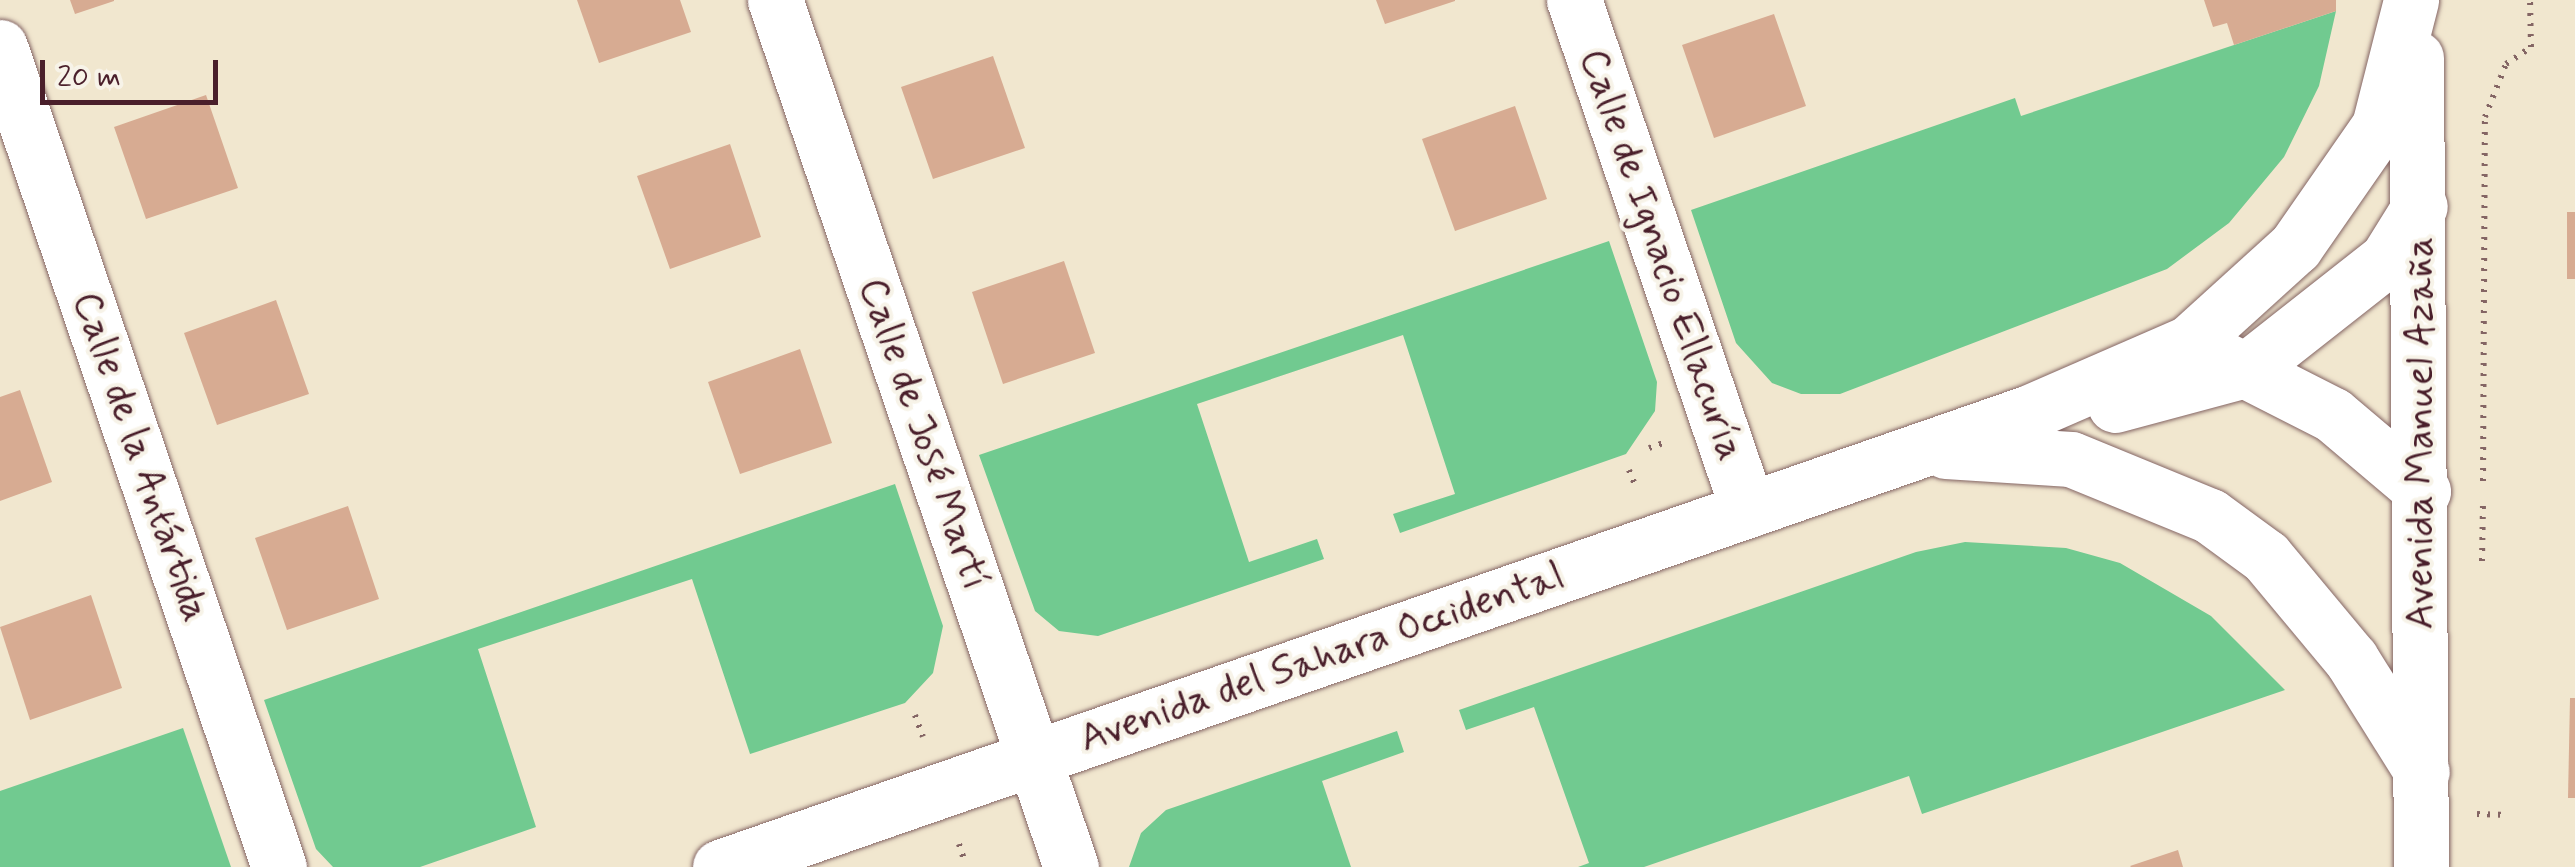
<!DOCTYPE html>
<html>
<head>
<meta charset="utf-8">
<style>
  body { margin:0 }
  #map { position:relative; width:2575px; height:867px; overflow:hidden; background:#f1e7cf; font-family:Mynerve,sans-serif }
  div>[style] { position:absolute }
  .green>* { inset:0; background:#71ca90 }
  .building>* { inset:0; background:#d7ab92 }
  .path>* { height:6px; margin-top:-3px; transform-origin:0; background:repeating-linear-gradient(90deg,#846564 0 2.5px,transparent 0 10.5px) }
  .roads { filter:drop-shadow(0 0 2px #846564) drop-shadow(0 0 2px #846564) }
  .minor>* { height:55px; margin:-27.5px; padding:0 27.5px; transform-origin:27.5px; border-radius:27.5px; background:#fff }
  span { translate:-50% -50%; white-space:nowrap; text-align:center; line-height:1.15; -webkit-text-stroke:8px #f7f3e8; paint-order:stroke }
  .street-label { font-size:40px; color:#4a1f2b }
  .scale { position:absolute; left:40px; top:60px; width:178px; height:45px; box-sizing:border-box; border:5px solid #4a1f2b; border-top:0; padding-left:12px; font-size:30px; line-height:35px; white-space:nowrap; color:#4a1f2b; -webkit-text-stroke:8px #f7f3e8; paint-order:stroke }
</style>
</head>
<body>
<div id="map">
  <div class="green">
    <i style="clip-path:polygon(2336px 11px,2319px 86px,2284px 157px,2229px 223px,2167px 269px,1840px 394px,1801px 394px,1772px 383px,1736px 343px,1691px 210px,2015px 98px,2021px 116px)"></i>
    <i style="clip-path:polygon(1609px 241px,1657px 382px,1655px 411px,1626px 454px,1400px 533px,1393px 514px,1455px 494px,1403px 335px,1197px 404px,1249px 562px,1317px 539px,1324px 559px,1098px 636px,1059px 631px,1035px 611px,979px 455px)"></i>
    <i style="clip-path:polygon(895px 484px,943px 626px,933px 673px,905px 703px,750px 754px,692px 579px,478px 649px,536px 827px,420px 867px,333px 867px,316px 849px,264px 700px)"></i>
    <i style="clip-path:polygon(1965px 542px,2066px 548px,2120px 563px,2211px 616px,2285px 690px,1922px 814px,1909px 776px,1644px 867px,1578px 867px,1589px 863px,1534px 707px,1466px 730px,1459px 710px,1916px 552px)"></i>
    <i style="clip-path:polygon(183px 728px,231px 867px,0 867px,0 791px)"></i>
    <i style="clip-path:polygon(1397px 731px,1404px 752px,1322px 781px,1351px 867px,1129px 867px,1141px 833px,1166px 810px)"></i>
  </div>
  <div class="building">
    <i style="clip-path:polygon(70px 0,114px 0,114px 1px,75px 14px)"></i>
    <i style="clip-path:polygon(577px 0,680px 0,691px 32px,599px 63px)"></i>
    <i style="clip-path:polygon(1376px 0,1455px 0,1455px 1px,1385px 24px)"></i>
    <i style="clip-path:polygon(2204px 0,2336px 0,2336px 11px,2234px 45px,2227px 23px,2213px 27px)"></i>
    <i style="clip-path:polygon(1774px 14px,1806px 106px,1714px 138px,1682px 45px)"></i>
    <i style="clip-path:polygon(993px 56px,1025px 148px,933px 179px,901px 87px)"></i>
    <i style="clip-path:polygon(206px 95px,238px 188px,146px 219px,114px 127px)"></i>
    <i style="clip-path:polygon(1515px 106px,1547px 199px,1455px 231px,1422px 139px)"></i>
    <i style="clip-path:polygon(730px 144px,761px 237px,670px 269px,637px 176px)"></i>
    <i style="clip-path:polygon(2567px 212px,2575px 212px,2575px 279px,2567px 279px)"></i>
    <i style="clip-path:polygon(1064px 261px,1095px 353px,1003px 384px,972px 292px)"></i>
    <i style="clip-path:polygon(276px 300px,309px 394px,217px 425px,184px 333px)"></i>
    <i style="clip-path:polygon(800px 349px,832px 443px,740px 474px,708px 382px)"></i>
    <i style="clip-path:polygon(20px 390px,52px 482px,0 501px,0 397px)"></i>
    <i style="clip-path:polygon(348px 506px,379px 599px,287px 630px,255px 538px)"></i>
    <i style="clip-path:polygon(91px 595px,122px 688px,30px 720px,0 627px)"></i>
    <i style="clip-path:polygon(2570px 698px,2575px 698px,2575px 798px,2568px 798px)"></i>
    <i style="clip-path:polygon(2178px 850px,2183px 867px,2131px 867px,2130px 866px)"></i>
  </div>
  <div class="path">
    <i style="left:1649px;top:448px;width:18px;rotate:-19deg"></i>
    <i style="left:1629px;top:470px;width:18px;rotate:68deg"></i>
    <i style="left:2483px;top:481px;width:364px;rotate:-89.7deg"></i>
    <i style="left:2485px;top:117px;width:57px;rotate:-68.4deg"></i>
    <i style="left:2506px;top:64px;width:30px;rotate:-34deg"></i>
    <i style="left:2531px;top:47px;width:47px;rotate:-91.2deg"></i>
    <i style="left:2482px;top:561px;width:58px;rotate:-89deg"></i>
    <i style="left:915px;top:715px;width:23px;rotate:70deg"></i>
    <i style="left:2477px;top:814px;width:24px;rotate:2deg"></i>
    <i style="left:959px;top:844px;width:16px;rotate:72deg"></i>
  </div>
  <div class="roads">
    <div class="minor">
      <i style="left:775px;top:0;width:916px;rotate:71.15deg"></i>
      <i style="left:1574px;top:0;width:539px;rotate:71.16deg"></i>
      <i style="left:0;top:47px;width:866px;rotate:71.21deg"></i>
      <i style="left:2416px;top:58px;width:809px;rotate:89.65deg"></i>
      <i style="left:2219px;top:357px;width:128px;rotate:27deg"></i>
      <i style="left:2333px;top:415px;width:118px;rotate:40.2deg"></i>
      <i style="left:2115px;top:405px;width:136px;rotate:-15deg"></i>
      <i style="left:2246px;top:370px;width:179px;rotate:-38.2deg"></i>
      <i style="left:2387px;top:259px;width:62px;rotate:-58.1deg"></i>
      <i style="left:1946px;top:451px;width:125px;rotate:3.7deg"></i>
      <i style="left:2071px;top:459px;width:150px;rotate:22.3deg"></i>
      <i style="left:2210px;top:516px;width:69px;rotate:36.2deg"></i>
      <i style="left:2266px;top:557px;width:133px;rotate:50.2deg"></i>
      <i style="left:2351px;top:659px;width:133px;rotate:57.9deg"></i>
      <i style="left:720px;top:867px;width:1387px;rotate:-19.15deg"></i>
      <i style="left:2030px;top:412px;width:173px;rotate:-23.5deg"></i>
      <i style="left:2189px;top:343px;width:143px;rotate:-42.2deg"></i>
      <i style="left:2295px;top:247px;width:147px;rotate:-55.2deg"></i>
      <i style="left:2379px;top:126px;width:130px;rotate:-75.7deg"></i>
    </div>
  </div>
  <div class="street-label">
    <span style="left:1661px;top:255px;rotate:71deg">Calle de Ignacio Ellacuría</span>
    <span style="left:2421px;top:433px;rotate:-90deg">Avenida Manuel Azaña</span>
    <span style="left:923px;top:434px;rotate:71deg">Calle de José Martí</span>
    <span style="left:140px;top:457px;rotate:71deg">Calle de la Antártida</span>
    <span style="left:1322px;top:658px;rotate:-19deg">Avenida del Sahara Occidental</span>
  </div>
  <div class="scale">20 m</div>
</div>
</body>
</html>
